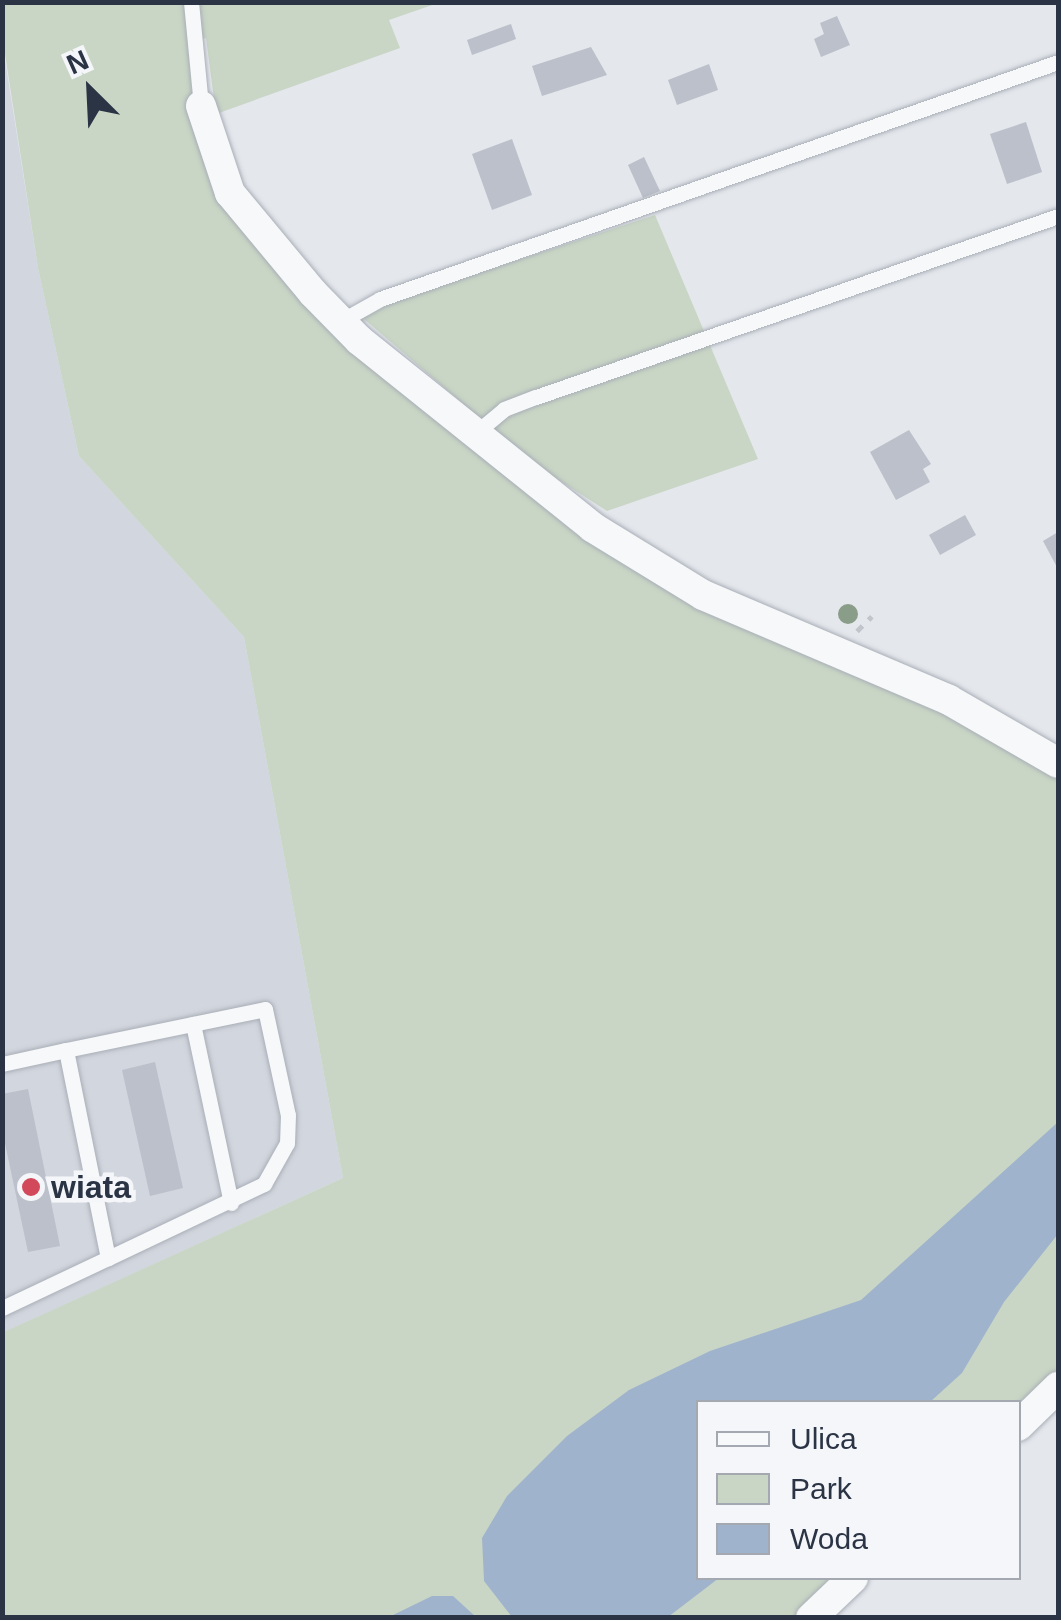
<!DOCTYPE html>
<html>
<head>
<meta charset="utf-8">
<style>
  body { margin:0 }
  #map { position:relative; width:1061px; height:1620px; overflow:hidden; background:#e4e7ec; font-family:Helvetica,sans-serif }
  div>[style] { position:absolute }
  .built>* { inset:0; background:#d2d6de }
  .green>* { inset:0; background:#c9d6c5 }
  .water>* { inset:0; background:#9fb4cc }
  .building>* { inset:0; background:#bbc0ca }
  .path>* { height:5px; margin-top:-2.5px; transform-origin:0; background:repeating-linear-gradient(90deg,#c2c5cb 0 8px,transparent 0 16px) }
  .roads { filter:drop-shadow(0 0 2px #a9aeb7) drop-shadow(0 0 2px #a9aeb7) }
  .service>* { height:15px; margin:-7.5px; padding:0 7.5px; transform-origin:7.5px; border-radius:7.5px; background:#f7f8fa }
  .minor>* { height:30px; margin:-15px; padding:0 15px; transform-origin:15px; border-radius:15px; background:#f7f8fa }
  .trees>* { width:20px; height:20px; margin:-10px; border-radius:50%; background:#899d89 }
  .dots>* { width:28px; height:28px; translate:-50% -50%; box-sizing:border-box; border:5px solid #f4f6f9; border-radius:50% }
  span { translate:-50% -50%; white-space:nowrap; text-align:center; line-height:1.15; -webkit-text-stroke:9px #f4f6f9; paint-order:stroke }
  .poi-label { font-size:32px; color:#2b3445; font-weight:700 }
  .left { translate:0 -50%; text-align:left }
  .frame { position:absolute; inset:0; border:5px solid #2b3445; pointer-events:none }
  .legend { position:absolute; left:696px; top:1400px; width:325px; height:180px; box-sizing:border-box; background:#f4f6f9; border:2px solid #a4a8b1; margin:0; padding:12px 18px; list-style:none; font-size:30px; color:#2b3445 }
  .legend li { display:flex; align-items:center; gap:20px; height:50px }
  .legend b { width:50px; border:2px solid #a4a8b1 }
  .north { position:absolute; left:40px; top:40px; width:100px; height:100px; -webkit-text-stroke:8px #f4f6f9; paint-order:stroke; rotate:336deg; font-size:28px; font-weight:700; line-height:40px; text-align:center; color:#2b3445 }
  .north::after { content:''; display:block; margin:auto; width:35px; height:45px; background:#2b3445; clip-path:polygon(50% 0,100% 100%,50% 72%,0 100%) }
</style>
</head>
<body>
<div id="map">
  <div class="built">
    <i style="clip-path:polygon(2px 41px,38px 268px,79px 456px,244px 637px,343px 1178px,3px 1333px)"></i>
  </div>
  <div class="green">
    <i style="clip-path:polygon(3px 3px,438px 3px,389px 20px,400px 48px,216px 114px,206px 38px,188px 43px,196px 140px,233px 216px,313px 293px,592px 527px,1058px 763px,1058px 1389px,1019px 1427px,1018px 1402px,698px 1402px,698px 1578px,853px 1578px,809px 1617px,3px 1617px,2px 1333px,343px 1178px,244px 637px,79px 456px,38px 268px,3px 41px)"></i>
    <i style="clip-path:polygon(655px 215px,758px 459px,607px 511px,531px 462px,357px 313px)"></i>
  </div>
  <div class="water">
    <i style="clip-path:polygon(1058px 1122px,1058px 1234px,1004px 1302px,962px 1373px,930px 1402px,698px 1402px,698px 1578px,719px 1578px,668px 1617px,512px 1617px,484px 1581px,482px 1538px,507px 1496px,567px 1436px,629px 1390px,710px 1351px,861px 1300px)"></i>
    <i style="clip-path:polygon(432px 1596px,453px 1596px,476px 1617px,389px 1617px)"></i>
  </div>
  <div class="building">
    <i style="clip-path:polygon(837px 16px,850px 45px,821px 57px,814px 39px,824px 34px,820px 23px)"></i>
    <i style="clip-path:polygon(511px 24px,516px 39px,472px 55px,467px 40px)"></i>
    <i style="clip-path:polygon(591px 47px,607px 75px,542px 96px,532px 66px)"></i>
    <i style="clip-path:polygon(709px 64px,718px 90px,677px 105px,668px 80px)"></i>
    <i style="clip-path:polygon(1026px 122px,1042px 172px,1007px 184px,990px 134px)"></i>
    <i style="clip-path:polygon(512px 139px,532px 195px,492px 210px,472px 154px)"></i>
    <i style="clip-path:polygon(644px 157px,660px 191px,643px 198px,628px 165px)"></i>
    <i style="clip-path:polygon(909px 430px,931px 464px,923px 469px,930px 482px,896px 500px,870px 452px)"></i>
    <i style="clip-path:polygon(965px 515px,976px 535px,940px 555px,929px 535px)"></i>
    <i style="clip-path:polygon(1058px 532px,1058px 569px,1043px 541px)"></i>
    <i style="clip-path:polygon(155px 1062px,183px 1188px,150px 1196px,122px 1070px)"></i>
    <i style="clip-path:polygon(28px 1089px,60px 1246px,28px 1252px,2px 1129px,2px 1094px)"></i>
  </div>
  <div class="path">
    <i style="left:857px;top:631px;width:21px;rotate:-45deg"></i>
  </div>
  <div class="roads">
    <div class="service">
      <i style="left:191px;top:2px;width:104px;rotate:84.5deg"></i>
      <i style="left:341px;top:321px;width:45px;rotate:-29.4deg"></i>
      <i style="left:380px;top:299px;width:718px;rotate:-19.27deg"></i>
      <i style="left:478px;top:431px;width:34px;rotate:-40deg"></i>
      <i style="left:504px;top:409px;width:34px;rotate:-21deg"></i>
      <i style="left:536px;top:397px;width:552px;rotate:-19.12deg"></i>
      <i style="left:193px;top:1024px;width:183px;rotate:78deg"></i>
      <i style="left:66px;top:1050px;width:203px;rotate:-11.6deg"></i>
      <i style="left:265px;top:1009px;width:108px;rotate:77.8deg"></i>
      <i style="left:288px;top:1115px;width:28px;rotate:92deg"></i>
      <i style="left:287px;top:1143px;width:47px;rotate:119.3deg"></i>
      <i style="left:264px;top:1184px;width:173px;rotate:154.6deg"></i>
      <i style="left:2px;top:1064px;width:66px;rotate:-12.3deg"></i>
      <i style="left:66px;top:1050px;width:212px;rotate:78.6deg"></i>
      <i style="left:108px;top:1258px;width:117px;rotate:154.7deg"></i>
    </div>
    <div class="minor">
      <i style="left:201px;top:106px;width:92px;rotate:71.6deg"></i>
      <i style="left:230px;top:193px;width:130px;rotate:50.3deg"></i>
      <i style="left:313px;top:293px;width:66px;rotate:45.6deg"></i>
      <i style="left:359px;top:340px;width:299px;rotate:38.7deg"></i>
      <i style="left:592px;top:527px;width:130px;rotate:31.5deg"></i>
      <i style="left:703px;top:595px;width:267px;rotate:23.1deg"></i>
      <i style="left:949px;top:700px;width:126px;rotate:30deg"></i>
      <i style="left:1018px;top:1426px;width:56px;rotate:-44.3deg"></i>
      <i style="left:811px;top:1618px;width:58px;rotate:-43.6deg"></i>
    </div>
  </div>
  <div class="trees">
    <i style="left:848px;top:614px"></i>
  </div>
  <div class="dots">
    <i style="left:31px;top:1187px;background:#d1495b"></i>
  </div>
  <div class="poi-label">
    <span class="left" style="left:51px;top:1187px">wiata</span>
  </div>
  <div class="frame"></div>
  <ul class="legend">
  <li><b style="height:12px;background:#f7f8fa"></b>Ulica</li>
  <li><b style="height:28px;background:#c9d6c5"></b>Park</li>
  <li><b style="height:28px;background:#9fb4cc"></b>Woda</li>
  </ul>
  <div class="north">N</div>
</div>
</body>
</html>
